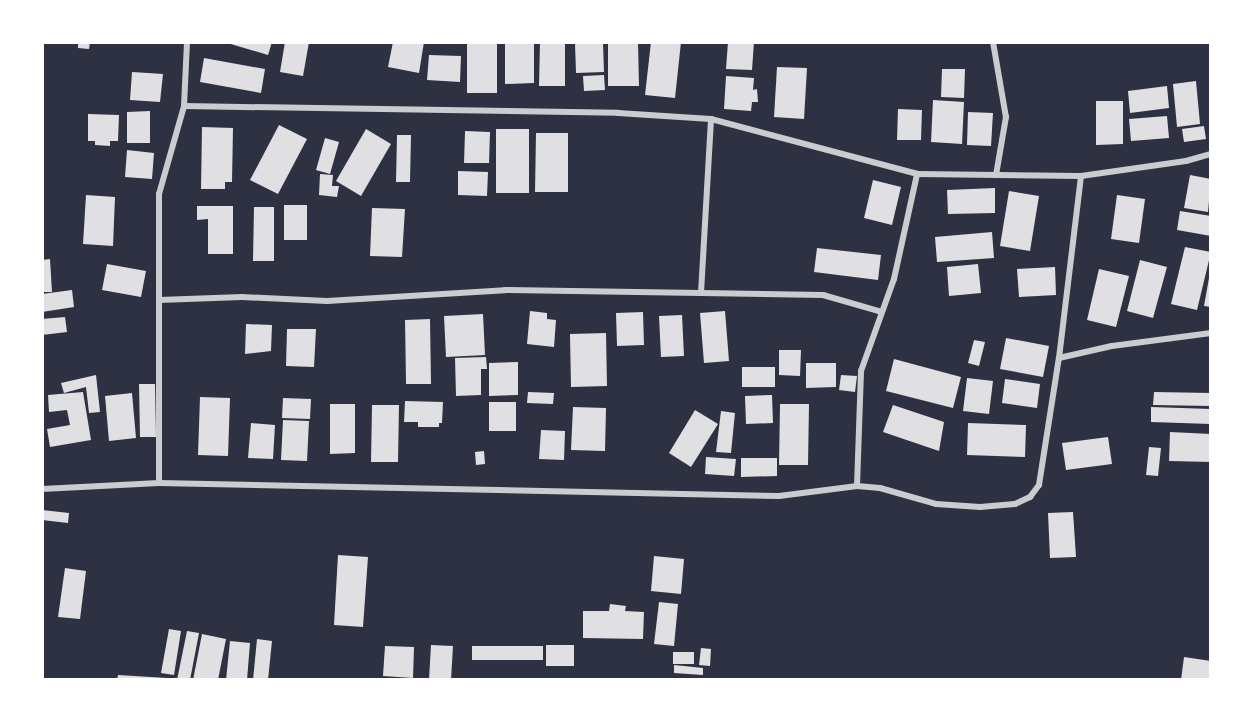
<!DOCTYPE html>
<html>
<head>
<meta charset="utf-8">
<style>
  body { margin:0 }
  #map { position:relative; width:1253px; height:722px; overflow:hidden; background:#2d3142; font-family:Montserrat,sans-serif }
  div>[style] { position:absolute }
  .building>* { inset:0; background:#e0e0e3 }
  .minor>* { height:6px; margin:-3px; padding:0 3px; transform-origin:3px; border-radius:3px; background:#caccd0 }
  span { translate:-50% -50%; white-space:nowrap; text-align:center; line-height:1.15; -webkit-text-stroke:6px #fff; paint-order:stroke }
  .frame { position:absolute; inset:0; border:44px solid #fff; pointer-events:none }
</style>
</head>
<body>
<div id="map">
  <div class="building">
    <i style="clip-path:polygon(78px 42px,90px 42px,89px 49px,78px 48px)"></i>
    <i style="clip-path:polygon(224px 42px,272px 42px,268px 55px)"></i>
    <i style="clip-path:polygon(285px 42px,309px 42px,303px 76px,280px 72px)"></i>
    <i style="clip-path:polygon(393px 42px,424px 42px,419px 73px,388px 67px)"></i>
    <i style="clip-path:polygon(467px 42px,497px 42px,497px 93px,467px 93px)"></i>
    <i style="clip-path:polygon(505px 42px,534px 42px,534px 83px,505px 84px)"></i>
    <i style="clip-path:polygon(540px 42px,565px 42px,565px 86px,539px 86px)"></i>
    <i style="clip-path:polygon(608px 42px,638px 42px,639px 86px,608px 86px)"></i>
    <i style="clip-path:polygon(651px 42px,681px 42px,675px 98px,645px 95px)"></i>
    <i style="clip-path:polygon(728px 42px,754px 42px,752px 70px,726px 69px)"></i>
    <i style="clip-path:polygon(575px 43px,603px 43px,604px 72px,576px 73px)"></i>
    <i style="clip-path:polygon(429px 55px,461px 56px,460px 82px,427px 80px)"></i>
    <i style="clip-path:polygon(204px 58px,265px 69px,261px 93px,200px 82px)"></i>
    <i style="clip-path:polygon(777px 67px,807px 68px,804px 119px,774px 117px)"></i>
    <i style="clip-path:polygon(942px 69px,965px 69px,964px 98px,941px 97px)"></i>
    <i style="clip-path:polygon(132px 72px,163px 74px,160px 102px,130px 100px)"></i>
    <i style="clip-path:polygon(604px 75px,605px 90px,584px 91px,583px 76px)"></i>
    <i style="clip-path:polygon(726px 76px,754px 78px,753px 90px,757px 89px,758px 102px,752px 102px,751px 111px,724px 109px)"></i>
    <i style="clip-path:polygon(1196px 81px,1200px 124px,1177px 127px,1173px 84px)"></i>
    <i style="clip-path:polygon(1167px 86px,1169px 108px,1130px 113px,1128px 91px)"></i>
    <i style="clip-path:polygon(933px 100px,964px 102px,962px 144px,931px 142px)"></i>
    <i style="clip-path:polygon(1096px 101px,1123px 101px,1123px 144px,1096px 145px)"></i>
    <i style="clip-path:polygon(898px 109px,922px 110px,921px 140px,897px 140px)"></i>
    <i style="clip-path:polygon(150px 111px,150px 143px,127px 143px,127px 112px)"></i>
    <i style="clip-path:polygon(968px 112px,993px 113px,991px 146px,967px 145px)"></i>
    <i style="clip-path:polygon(88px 114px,119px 115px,118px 141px,110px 141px,110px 146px,95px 145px,95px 141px,88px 141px)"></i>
    <i style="clip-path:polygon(1167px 116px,1169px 138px,1131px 141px,1129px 119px)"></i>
    <i style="clip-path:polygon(279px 125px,307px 139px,278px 194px,250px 180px)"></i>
    <i style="clip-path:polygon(1204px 126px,1206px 139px,1184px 142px,1182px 129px)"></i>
    <i style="clip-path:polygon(202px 127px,233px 128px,232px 182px,225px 182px,225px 189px,201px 189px)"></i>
    <i style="clip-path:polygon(366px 129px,391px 144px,361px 196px,336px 181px)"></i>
    <i style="clip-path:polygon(496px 129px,529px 129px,529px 193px,496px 193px)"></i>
    <i style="clip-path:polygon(465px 131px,490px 132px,489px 163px,464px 163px)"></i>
    <i style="clip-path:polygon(536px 133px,568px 133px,568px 192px,535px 192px)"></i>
    <i style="clip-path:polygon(397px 135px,411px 135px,410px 182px,396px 182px)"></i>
    <i style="clip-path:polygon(325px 138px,339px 142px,330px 174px,316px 170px)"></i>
    <i style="clip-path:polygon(127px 150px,154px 153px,152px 179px,125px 177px)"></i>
    <i style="clip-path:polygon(458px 171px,488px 172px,487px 196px,458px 195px)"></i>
    <i style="clip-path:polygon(320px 174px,333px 175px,332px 186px,339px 186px,337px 197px,319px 195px)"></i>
    <i style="clip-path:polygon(1190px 175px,1211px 179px,1208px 212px,1184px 208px)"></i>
    <i style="clip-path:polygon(873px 180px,901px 187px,892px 225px,864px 218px)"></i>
    <i style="clip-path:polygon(995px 188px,995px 213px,948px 214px,947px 190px)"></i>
    <i style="clip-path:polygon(1009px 191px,1039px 196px,1030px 251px,1000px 246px)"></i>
    <i style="clip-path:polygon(86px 195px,115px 197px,113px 246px,83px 244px)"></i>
    <i style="clip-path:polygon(1117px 195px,1145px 199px,1139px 243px,1111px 239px)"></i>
    <i style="clip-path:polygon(284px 205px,307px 205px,307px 240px,284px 240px)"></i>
    <i style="clip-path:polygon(197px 206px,233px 206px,233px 254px,208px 254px,208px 219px,197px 220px)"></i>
    <i style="clip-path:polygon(254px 207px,274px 207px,274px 261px,253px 261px)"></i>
    <i style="clip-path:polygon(372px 208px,405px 209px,402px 257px,370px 256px)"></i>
    <i style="clip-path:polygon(1180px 211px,1211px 216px,1211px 236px,1177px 230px)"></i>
    <i style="clip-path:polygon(992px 232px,994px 258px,937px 262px,935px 237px)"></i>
    <i style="clip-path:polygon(1185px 247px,1211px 252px,1197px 310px,1171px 304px)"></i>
    <i style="clip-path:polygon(817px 248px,881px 255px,878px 280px,814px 272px)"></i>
    <i style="clip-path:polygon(50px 259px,52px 292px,42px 292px,42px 260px)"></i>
    <i style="clip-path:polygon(1140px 260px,1167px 267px,1153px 318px,1127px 311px)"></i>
    <i style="clip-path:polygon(107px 264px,146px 271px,141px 297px,102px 290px)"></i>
    <i style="clip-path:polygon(978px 264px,981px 293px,949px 296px,947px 267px)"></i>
    <i style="clip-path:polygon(1055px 267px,1056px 295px,1019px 297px,1017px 269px)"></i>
    <i style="clip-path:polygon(1099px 269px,1129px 276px,1116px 327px,1087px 320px)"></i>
    <i style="clip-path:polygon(1209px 278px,1211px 278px,1211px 307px,1204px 306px)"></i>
    <i style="clip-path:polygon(72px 290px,74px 307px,42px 312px,42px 294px)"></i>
    <i style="clip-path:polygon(530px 311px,547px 313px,547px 319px,556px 320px,554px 347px,527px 344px)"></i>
    <i style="clip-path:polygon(725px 311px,729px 361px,704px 363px,700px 313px)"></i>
    <i style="clip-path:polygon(643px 312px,644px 345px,617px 346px,616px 313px)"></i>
    <i style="clip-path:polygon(483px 314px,485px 355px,446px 357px,444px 316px)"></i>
    <i style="clip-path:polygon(682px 315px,684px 356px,661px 357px,659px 316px)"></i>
    <i style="clip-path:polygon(65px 317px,67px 332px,42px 335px,42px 319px)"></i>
    <i style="clip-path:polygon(430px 319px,431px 384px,406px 384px,405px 320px)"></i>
    <i style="clip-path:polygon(246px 324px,272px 325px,271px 351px,245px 354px)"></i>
    <i style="clip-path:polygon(287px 329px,316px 329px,314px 367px,286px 366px)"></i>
    <i style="clip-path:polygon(606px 333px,607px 386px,571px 387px,570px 334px)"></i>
    <i style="clip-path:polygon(1006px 338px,1049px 346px,1043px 377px,1000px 369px)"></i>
    <i style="clip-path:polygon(974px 340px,985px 342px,979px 366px,968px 363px)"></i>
    <i style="clip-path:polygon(779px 350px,801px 350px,800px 376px,779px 375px)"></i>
    <i style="clip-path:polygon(486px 357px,487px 369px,481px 369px,481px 395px,456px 396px,455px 358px)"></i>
    <i style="clip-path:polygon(894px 359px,961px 377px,953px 408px,886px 391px)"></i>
    <i style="clip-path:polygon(518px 362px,518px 395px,489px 396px,489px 363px)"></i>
    <i style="clip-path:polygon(806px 363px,836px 363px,836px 387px,806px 388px)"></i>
    <i style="clip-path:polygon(742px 367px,775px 367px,775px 387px,742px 387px)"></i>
    <i style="clip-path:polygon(96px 375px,100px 412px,89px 413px,86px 387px,64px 393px,61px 383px)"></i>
    <i style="clip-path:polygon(841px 375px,857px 376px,855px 392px,839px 390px)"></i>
    <i style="clip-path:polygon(967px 378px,993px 381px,989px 414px,963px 411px)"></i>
    <i style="clip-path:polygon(1005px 379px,1040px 384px,1037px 408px,1002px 403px)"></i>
    <i style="clip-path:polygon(139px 384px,155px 384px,156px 437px,140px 437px)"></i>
    <i style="clip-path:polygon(83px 392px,91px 440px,50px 447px,47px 429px,70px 425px,67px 410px,49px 412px,48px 395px)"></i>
    <i style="clip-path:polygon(528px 392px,554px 393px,553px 404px,527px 403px)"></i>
    <i style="clip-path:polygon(1154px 392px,1211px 393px,1211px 406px,1153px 405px)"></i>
    <i style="clip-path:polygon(132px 393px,136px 438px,109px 441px,105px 396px)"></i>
    <i style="clip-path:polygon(772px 395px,773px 423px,746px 424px,745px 396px)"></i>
    <i style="clip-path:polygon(200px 397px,230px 398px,228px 456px,198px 455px)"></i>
    <i style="clip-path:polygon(283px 398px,311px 399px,310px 419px,282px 418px)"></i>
    <i style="clip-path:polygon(405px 401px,443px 402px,442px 423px,439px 423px,439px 427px,418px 427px,418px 422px,404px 422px)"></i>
    <i style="clip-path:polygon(489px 402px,516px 402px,516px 431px,489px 431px)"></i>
    <i style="clip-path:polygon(330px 404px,355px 404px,355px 453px,330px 454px)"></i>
    <i style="clip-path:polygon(780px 404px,809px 404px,808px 465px,779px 465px)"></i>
    <i style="clip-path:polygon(372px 405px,399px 405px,398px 462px,371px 462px)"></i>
    <i style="clip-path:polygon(893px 405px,944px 422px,939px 451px,883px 432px)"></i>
    <i style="clip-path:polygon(573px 407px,606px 408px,605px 451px,571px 450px)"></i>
    <i style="clip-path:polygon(1151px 407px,1211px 409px,1211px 424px,1151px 422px)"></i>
    <i style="clip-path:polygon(695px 410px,718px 424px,691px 467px,669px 453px)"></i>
    <i style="clip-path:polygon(721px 411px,735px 413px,731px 453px,716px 452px)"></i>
    <i style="clip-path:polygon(283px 420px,309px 421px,307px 461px,281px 460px)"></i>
    <i style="clip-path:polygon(251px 423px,275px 425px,273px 459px,248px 458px)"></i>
    <i style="clip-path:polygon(968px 423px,1026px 425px,1025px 457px,967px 455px)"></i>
    <i style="clip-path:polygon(541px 430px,565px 431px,564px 460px,539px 459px)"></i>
    <i style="clip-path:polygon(1170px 432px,1211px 434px,1211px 462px,1169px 461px)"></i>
    <i style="clip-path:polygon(1108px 437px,1112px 464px,1066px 470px,1062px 443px)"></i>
    <i style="clip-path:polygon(1149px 447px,1161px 448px,1158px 476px,1146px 475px)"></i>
    <i style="clip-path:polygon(484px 451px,485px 464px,476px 465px,475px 452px)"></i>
    <i style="clip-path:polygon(706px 457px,736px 459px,734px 476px,705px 474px)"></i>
    <i style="clip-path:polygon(741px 458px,777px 458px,777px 476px,741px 477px)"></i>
    <i style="clip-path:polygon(42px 510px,69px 513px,68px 523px,42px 520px)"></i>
    <i style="clip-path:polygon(1073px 512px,1076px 557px,1050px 558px,1048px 513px)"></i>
    <i style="clip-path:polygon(338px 555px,368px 557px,363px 627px,334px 625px)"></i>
    <i style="clip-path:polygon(654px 556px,684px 559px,681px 594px,651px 591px)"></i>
    <i style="clip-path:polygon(65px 568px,86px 571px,80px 619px,58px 617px)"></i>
    <i style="clip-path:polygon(659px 602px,678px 604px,674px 646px,654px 644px)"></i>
    <i style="clip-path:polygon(610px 604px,626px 606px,625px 611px,644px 612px,643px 639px,583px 638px,583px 611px,609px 611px)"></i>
    <i style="clip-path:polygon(169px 629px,181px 631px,174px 675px,161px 673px)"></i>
    <i style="clip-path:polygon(187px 631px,199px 633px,190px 680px,177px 680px)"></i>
    <i style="clip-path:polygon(202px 634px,226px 639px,218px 680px,193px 680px)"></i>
    <i style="clip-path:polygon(257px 639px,272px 641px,268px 680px,253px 680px)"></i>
    <i style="clip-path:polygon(230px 641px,250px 643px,247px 680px,226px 680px)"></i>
    <i style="clip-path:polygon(431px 645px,453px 646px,451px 680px,429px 680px)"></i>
    <i style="clip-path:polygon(546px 645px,574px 645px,574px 666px,546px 666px)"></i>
    <i style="clip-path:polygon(385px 646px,414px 647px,413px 678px,383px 676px)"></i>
    <i style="clip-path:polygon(472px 646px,543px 646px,543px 660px,472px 660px)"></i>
    <i style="clip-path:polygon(701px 648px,711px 649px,710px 666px,699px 665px)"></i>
    <i style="clip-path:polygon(673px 652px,694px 652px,694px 664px,673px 664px)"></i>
    <i style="clip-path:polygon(1184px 657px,1211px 661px,1211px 680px,1181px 680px)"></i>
    <i style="clip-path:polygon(674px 665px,703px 668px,703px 675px,674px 673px)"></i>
    <i style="clip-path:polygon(118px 675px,167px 678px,167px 680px,117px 680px)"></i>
  </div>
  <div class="minor">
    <i style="left:993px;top:42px;width:76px;rotate:80.2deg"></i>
    <i style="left:1006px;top:117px;width:59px;rotate:99.8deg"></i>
    <i style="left:184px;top:106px;width:434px;rotate:0.9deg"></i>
    <i style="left:618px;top:113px;width:93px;rotate:3.7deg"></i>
    <i style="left:711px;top:119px;width:213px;rotate:14.9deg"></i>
    <i style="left:917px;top:174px;width:164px;rotate:0.7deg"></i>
    <i style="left:1081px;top:176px;width:106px;rotate:-8.1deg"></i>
    <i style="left:1186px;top:161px;width:26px;rotate:-16deg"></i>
    <i style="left:701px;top:293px;width:174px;rotate:-86.7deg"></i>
    <i style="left:159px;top:300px;width:83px;rotate:-2.1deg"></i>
    <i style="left:242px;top:297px;width:85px;rotate:2.7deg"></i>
    <i style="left:327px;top:301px;width:178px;rotate:-3.5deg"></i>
    <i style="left:505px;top:290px;width:196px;rotate:0.9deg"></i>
    <i style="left:701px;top:293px;width:122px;rotate:0.9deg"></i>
    <i style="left:823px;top:295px;width:61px;rotate:16.1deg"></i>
    <i style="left:1059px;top:358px;width:54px;rotate:-12.8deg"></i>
    <i style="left:1112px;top:346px;width:100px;rotate:-7.5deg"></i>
    <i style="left:159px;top:483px;width:289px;rotate:-90deg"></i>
    <i style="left:159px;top:194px;width:91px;rotate:-74.1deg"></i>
    <i style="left:184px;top:106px;width:64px;rotate:-87.3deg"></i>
    <i style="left:857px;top:486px;width:115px;rotate:-88deg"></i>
    <i style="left:861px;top:371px;width:98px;rotate:-70.3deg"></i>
    <i style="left:894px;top:279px;width:107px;rotate:-77.6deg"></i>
    <i style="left:42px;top:489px;width:117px;rotate:-2.9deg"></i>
    <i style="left:159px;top:483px;width:620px;rotate:1.2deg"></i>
    <i style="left:779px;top:496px;width:79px;rotate:-7.3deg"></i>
    <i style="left:857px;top:486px;width:23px;rotate:5deg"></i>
    <i style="left:880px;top:488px;width:58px;rotate:15.9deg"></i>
    <i style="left:936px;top:504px;width:44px;rotate:3.9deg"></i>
    <i style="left:980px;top:507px;width:35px;rotate:-5deg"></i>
    <i style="left:1015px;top:504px;width:17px;rotate:-25deg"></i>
    <i style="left:1030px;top:497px;width:15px;rotate:-53deg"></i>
    <i style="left:1039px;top:485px;width:129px;rotate:-81.1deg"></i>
    <i style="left:1059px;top:358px;width:183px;rotate:-83.1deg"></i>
  </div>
  <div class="frame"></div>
</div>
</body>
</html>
